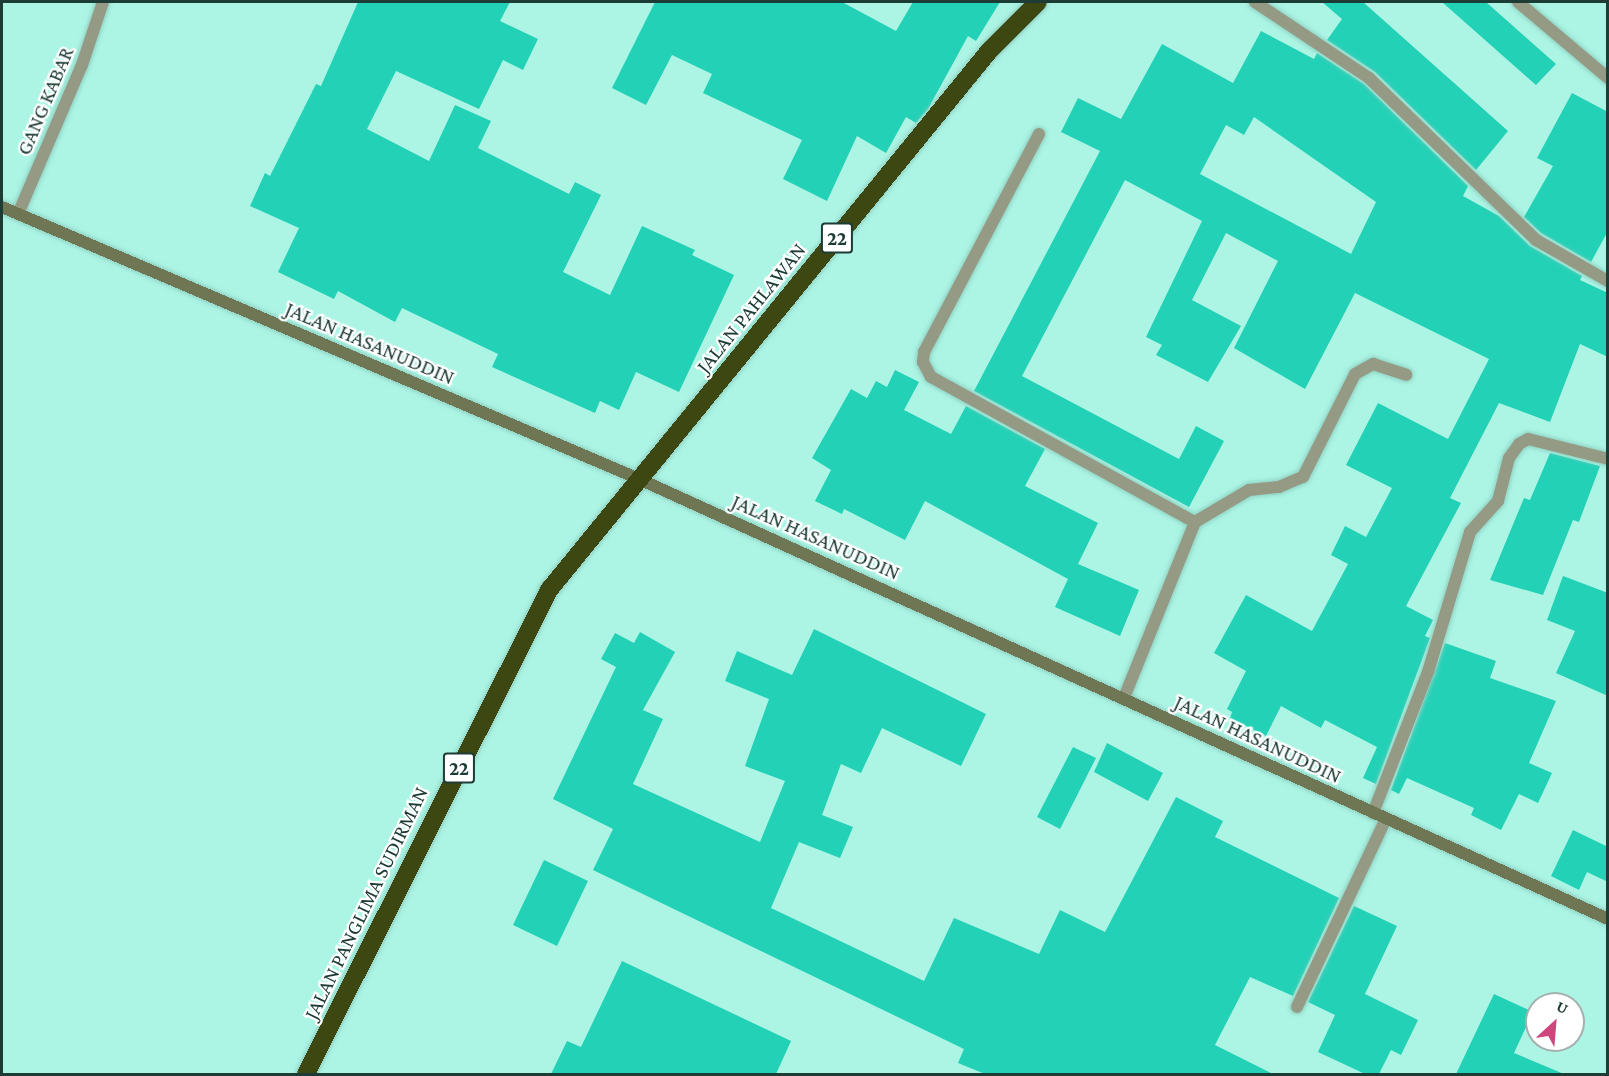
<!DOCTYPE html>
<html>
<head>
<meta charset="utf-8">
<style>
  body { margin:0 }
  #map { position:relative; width:1609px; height:1076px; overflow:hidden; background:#acf5e5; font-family:"Crimson Pro",serif }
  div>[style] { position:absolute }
  .building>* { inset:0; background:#23d1b7 }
  .roads { filter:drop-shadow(0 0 2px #90d0c2) drop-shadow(0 0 2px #90d0c2) }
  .lane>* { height:12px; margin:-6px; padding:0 6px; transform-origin:6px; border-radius:6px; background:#949a83 }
  .street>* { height:12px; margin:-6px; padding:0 6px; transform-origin:6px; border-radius:6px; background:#949a83 }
  .secondary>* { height:12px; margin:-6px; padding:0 6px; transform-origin:6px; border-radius:6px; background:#6e7654 }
  .highway>* { height:18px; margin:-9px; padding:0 9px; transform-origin:9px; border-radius:9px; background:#3d4711 }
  span { translate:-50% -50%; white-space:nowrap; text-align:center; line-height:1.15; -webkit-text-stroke:4.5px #fff; paint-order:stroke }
  .shield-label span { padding:2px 4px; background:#fff; border:2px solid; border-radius:4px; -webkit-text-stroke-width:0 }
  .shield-label { font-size:20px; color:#1e3c36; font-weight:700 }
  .street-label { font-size:21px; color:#1e3c36 }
  .frame { position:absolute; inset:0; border:3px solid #1e3c36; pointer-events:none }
  .north { position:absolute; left:1525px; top:992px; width:60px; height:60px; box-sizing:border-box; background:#fff; border:2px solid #a5b1af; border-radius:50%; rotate:26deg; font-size:16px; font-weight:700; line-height:24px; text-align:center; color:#1e3c36 }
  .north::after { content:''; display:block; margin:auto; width:21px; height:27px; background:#cf457d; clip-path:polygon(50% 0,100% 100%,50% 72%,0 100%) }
</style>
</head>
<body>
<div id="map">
  <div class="building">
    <i style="clip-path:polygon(358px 2px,510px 2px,500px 21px,538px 39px,523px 70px,503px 60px,479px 109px,396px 71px,367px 129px,429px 161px,455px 105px,491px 121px,478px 148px,569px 194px,575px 182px,601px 195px,563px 272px,610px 295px,642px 226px,695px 250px,692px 255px,734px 275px,679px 392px,636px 372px,619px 410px,600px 401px,595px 413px,492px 367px,498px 354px,402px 308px,395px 322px,338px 291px,334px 299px,278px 272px,299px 228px,250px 206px,265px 173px,270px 176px,316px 84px,321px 86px)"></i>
    <i style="clip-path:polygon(655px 2px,842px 2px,896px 31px,913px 2px,1000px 2px,976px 41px,968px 36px,928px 109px,916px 123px,906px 117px,886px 153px,857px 136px,827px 201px,783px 179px,802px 140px,703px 93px,712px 74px,672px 55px,646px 105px,612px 88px)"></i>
    <i style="clip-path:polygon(1322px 2px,1363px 2px,1508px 131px,1476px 170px,1375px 72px,1327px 40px,1342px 19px)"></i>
    <i style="clip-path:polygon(1442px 2px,1486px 2px,1556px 64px,1536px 85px)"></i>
    <i style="clip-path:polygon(evenodd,1261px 31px,1314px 59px,1317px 53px,1364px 84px,1468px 186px,1463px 196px,1499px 216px,1530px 246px,1582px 276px,1580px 280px,1608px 293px,1608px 357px,1580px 344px,1550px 422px,1499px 403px,1450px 498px,1461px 503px,1406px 606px,1433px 620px,1425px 636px,1430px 638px,1376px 784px,1363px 778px,1377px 747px,1325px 720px,1321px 728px,1281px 706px,1266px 736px,1230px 718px,1232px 712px,1227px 709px,1246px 671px,1214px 653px,1246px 595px,1312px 631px,1348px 564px,1331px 555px,1345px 526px,1366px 537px,1392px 488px,1346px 465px,1378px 403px,1448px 439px,1489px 359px,1355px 293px,1305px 389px,1234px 348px,1278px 261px,1226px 233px,1192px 300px,1241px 326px,1208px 382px,1156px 355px,1162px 345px,1146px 337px,1202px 221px,1125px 180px,1022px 376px,1179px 459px,1196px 426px,1224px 441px,1189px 507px,974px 391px,1100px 151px,1061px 132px,1078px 98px,1121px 119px,1162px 44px,1233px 83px,1261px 31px,1254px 117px,1376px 202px,1351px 254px,1200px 174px,1226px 125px,1244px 135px,1254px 117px)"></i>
    <i style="clip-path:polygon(1572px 93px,1608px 112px,1608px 231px,1591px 262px,1541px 233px,1524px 217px,1553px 166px,1537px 158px)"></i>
    <i style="clip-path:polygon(895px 370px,919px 382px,904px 410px,951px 434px,966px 406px,1045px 449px,1025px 486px,1098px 523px,1078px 564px,1139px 590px,1120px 636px,1055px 607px,1068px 579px,925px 501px,905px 540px,844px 509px,842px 514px,815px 501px,831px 470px,812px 458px,851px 389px,867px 398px,876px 381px,887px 387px)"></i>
    <i style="clip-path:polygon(1550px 453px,1600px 466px,1579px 522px,1573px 520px,1543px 595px,1490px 580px,1524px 498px,1530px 500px)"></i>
    <i style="clip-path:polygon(1563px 576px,1608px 593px,1608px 696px,1556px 673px,1575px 631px,1547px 620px)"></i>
    <i style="clip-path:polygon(814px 629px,986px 714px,961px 766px,882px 728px,861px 773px,841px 764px,822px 815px,853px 827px,840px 858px,799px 842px,771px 908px,924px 981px,954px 918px,1039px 954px,1060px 910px,1105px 932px,1176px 797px,1223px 821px,1215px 837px,1339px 898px,1293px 996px,1250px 977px,1215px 1045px,1273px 1074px,985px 1074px,958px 1063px,964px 1049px,593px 870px,613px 829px,553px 799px,616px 667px,601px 659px,615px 633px,634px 643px,640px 632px,675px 652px,643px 710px,663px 719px,633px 784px,760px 842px,785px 781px,745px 766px,769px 699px,725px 681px,737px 651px,792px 675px)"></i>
    <i style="clip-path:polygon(1445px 643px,1496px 661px,1490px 678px,1556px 701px,1529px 763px,1552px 773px,1538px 803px,1519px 794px,1501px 830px,1471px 815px,1474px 808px,1407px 778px,1399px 794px,1391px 790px)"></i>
    <i style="clip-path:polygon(1107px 743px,1163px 773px,1148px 801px,1094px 772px)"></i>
    <i style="clip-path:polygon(1073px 747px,1096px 758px,1060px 829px,1037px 817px)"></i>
    <i style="clip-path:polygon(1573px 830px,1608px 847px,1608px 882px,1587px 872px,1579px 890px,1551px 876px)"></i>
    <i style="clip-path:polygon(544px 860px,588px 881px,557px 946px,513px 925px)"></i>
    <i style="clip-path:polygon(1354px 906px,1397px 926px,1365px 994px,1418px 1020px,1401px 1055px,1391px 1050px,1379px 1074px,1365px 1074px,1318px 1052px,1335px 1015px,1308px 1002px)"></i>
    <i style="clip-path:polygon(622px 961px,791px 1041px,776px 1074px,551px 1074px,567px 1041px,581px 1047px)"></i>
    <i style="clip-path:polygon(1494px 994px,1533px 1012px,1514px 1053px,1564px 1074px,1456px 1074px)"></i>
  </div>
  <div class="roads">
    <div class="lane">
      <i style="left:1039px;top:134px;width:246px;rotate:117.8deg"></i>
      <i style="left:924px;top:352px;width:10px;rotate:96deg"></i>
      <i style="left:923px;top:362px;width:17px;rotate:62deg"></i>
      <i style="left:931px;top:377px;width:301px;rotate:28.8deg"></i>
      <i style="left:1195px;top:522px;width:190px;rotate:112deg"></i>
      <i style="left:1195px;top:522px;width:63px;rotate:-30.7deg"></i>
      <i style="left:1249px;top:490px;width:30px;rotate:-6deg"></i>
      <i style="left:1279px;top:487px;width:26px;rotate:-23deg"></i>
      <i style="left:1303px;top:477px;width:115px;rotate:-63.2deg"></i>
      <i style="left:1355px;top:374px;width:21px;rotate:-29deg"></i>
      <i style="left:1373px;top:364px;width:35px;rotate:18deg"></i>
      <i style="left:1297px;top:1007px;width:208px;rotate:-64.7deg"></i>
    </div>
    <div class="street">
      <i style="left:1255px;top:2px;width:137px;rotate:33.7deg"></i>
      <i style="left:1369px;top:78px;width:233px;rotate:44.1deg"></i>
      <i style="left:1536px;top:240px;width:83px;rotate:29.7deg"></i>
      <i style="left:1518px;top:2px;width:118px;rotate:40.2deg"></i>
      <i style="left:18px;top:214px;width:162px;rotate:-66.8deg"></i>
      <i style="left:82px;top:65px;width:66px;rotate:-71.6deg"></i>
      <i style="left:1373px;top:813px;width:151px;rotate:-68.7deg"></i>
      <i style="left:1428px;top:672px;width:146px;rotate:-73.3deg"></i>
      <i style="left:1470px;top:532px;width:42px;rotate:-47.9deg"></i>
      <i style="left:1498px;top:501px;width:44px;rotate:-75.7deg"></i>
      <i style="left:1509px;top:458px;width:17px;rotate:-54deg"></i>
      <i style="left:1519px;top:444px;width:10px;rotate:-29deg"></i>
      <i style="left:1528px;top:439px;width:82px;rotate:14deg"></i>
    </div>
    <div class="secondary">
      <i style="left:2px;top:207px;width:693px;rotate:23.12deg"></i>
      <i style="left:639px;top:479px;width:1064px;rotate:24.42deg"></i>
    </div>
    <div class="highway">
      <i style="left:306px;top:1074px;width:542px;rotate:-63.34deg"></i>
      <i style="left:549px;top:590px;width:696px;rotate:-50.77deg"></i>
      <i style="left:989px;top:51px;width:69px;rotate:-45deg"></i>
    </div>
  </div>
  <div class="shield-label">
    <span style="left:837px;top:238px">22</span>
    <span style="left:459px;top:768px">22</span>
  </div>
  <div class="street-label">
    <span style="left:45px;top:101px;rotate:-67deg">GANG KABAR</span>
    <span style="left:751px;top:308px;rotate:-51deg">JALAN PAHLAWAN</span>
    <span style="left:370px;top:343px;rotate:23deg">JALAN HASANUDDIN</span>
    <span style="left:816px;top:537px;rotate:24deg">JALAN HASANUDDIN</span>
    <span style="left:1258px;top:739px;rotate:25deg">JALAN HASANUDDIN</span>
    <span style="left:366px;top:903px;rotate:-64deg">JALAN PANGLIMA SUDIRMAN</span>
  </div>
  <div class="frame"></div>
  <div class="north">U</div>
</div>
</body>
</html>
